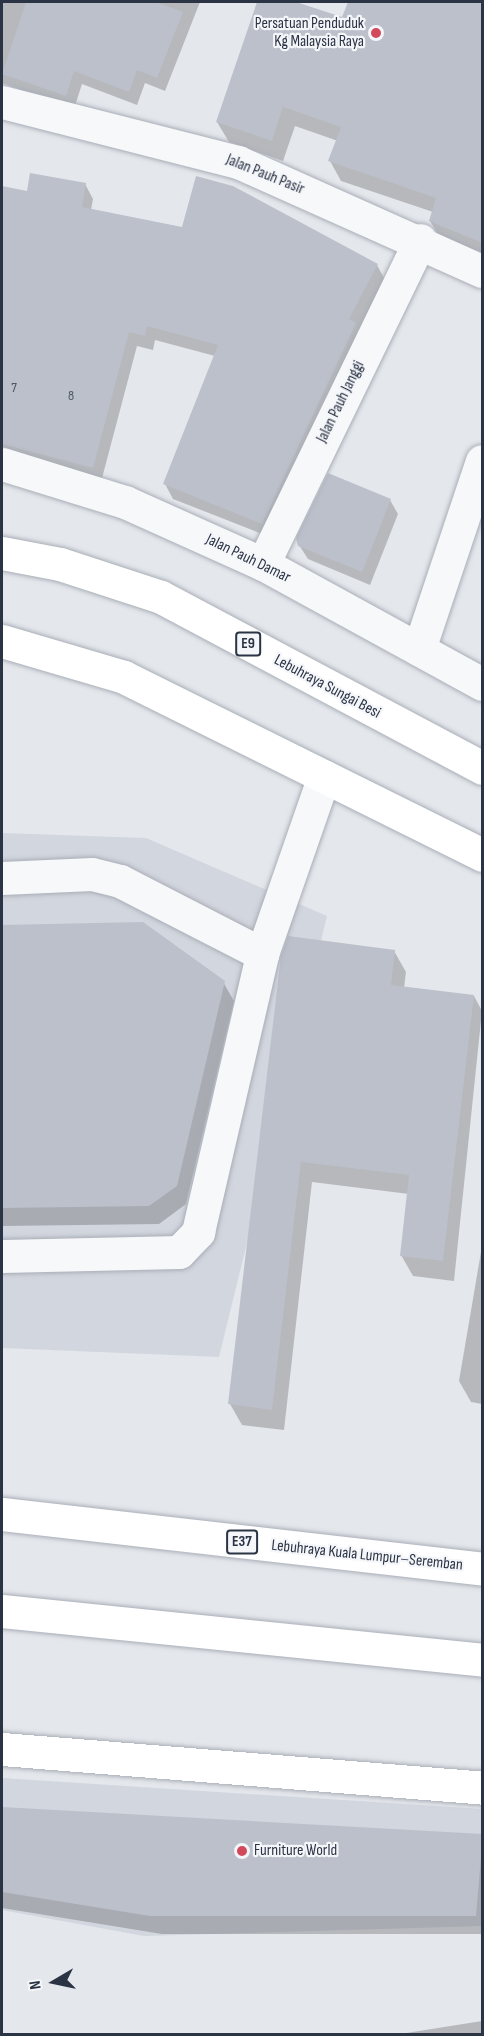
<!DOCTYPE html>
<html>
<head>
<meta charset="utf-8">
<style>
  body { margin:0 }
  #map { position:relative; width:484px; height:2036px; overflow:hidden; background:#e4e7ec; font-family:"Sofia Sans Condensed",sans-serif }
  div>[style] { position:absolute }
  .built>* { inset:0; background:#d2d6de }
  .shadow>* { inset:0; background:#0003 }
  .building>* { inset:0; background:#bbc0ca }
  .roads { filter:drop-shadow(0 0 2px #a9aeb7) drop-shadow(0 0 2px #a9aeb7) }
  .minor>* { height:33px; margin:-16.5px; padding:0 16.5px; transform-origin:16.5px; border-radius:16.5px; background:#f7f8fa }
  .motorway>* { height:33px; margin:-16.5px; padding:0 16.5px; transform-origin:16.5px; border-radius:16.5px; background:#fff }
  .dots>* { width:16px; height:16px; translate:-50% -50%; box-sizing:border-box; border:3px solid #f4f6f9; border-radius:50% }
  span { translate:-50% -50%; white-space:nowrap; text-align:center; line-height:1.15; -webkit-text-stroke:4.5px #f4f6f9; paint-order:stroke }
  .number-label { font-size:14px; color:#4f5766 }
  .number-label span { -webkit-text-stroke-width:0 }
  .shield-label span { padding:2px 4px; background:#f4f6f9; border:2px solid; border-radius:4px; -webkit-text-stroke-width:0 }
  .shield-label { font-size:15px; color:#2b3445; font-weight:700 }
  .poi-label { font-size:16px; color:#2b3445 }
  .right { translate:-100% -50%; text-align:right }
  .left { translate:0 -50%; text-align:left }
  .street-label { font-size:16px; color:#2b3445 }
  .frame { position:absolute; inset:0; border:3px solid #2b3445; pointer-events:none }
  .north { position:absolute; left:24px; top:1952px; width:60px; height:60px; -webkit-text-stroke:4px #f4f6f9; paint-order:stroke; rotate:261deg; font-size:16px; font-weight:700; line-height:24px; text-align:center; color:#2b3445 }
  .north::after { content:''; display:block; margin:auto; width:21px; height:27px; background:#2b3445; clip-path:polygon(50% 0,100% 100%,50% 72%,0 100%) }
</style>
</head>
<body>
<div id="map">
  <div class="built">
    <i style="clip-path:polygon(2px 833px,146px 838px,327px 916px,219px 1357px,2px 1348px)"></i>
    <i style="clip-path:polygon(2px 1778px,482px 1809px,482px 1926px,144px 1936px,2px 1910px)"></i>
  </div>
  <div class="shadow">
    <i style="clip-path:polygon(2px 2px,96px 4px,200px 2px,165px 91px,145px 83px,137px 105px,82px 84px,74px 109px,2px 83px)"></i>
    <i style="clip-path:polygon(259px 2px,291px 2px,342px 19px,350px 2px,482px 2px,482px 257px,442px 241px,430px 221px,433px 212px,341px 181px,330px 161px,338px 141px,295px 126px,283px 161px,229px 142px,217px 122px)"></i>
    <i style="clip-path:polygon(85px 184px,93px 199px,91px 210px,377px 265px,385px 280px,270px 537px,173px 499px,165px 484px,215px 356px,155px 340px,153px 350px,137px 346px,101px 482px,2px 465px,2px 187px,28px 193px)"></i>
    <i style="clip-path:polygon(390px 500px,398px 514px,370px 585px,308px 559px,299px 545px)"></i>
    <i style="clip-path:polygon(142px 924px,223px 982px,234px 1001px,186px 1204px,159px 1224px,2px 1226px,2px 926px)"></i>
    <i style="clip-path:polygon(394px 951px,406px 972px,404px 988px,474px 996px,482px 1011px,454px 1281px,413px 1276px,401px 1255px,409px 1194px,312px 1182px,284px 1430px,242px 1425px,230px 1404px,283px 956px)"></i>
    <i style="clip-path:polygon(482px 1246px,482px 1404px,471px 1402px,459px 1381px)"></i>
    <i style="clip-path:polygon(2px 1809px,482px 1836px,482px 1934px,162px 1934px,2px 1908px)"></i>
    <i style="clip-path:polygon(482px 2021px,482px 2034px,400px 2034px)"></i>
  </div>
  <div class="building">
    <i style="clip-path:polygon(26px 2px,156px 2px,183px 12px,157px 78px,137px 70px,129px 92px,74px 71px,66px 96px,2px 74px)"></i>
    <i style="clip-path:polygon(257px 2px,296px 2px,342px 17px,348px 2px,483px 2px,483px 243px,429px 221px,436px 198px,328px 161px,341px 127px,283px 107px,272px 141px,216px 122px)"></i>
    <i style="clip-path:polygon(30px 173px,86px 183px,82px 207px,182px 227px,196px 176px,233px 186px,378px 264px,349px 319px,356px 323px,262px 524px,163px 484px,218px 345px,147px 326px,145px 336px,129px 332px,93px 468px,2px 444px,2px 186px,27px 191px)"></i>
    <i style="clip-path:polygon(328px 473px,391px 499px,362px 572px,298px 546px,296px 538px)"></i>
    <i style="clip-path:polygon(143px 922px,225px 981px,177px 1186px,149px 1206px,2px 1208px,2px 925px)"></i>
    <i style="clip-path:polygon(288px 936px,395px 950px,391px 985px,474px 995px,443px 1261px,400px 1256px,409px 1175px,301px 1162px,272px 1410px,228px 1404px,281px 956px)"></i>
    <i style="clip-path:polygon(2px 1807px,483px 1834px,476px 1916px,150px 1916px,2px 1892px)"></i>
  </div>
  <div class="roads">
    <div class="minor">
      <i style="left:2px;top:102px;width:244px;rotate:14.3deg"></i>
      <i style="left:238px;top:162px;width:267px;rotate:24.1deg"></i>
      <i style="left:2px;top:464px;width:129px;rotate:17.2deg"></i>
      <i style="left:125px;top:502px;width:151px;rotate:24.2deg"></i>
      <i style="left:263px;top:564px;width:250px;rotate:28.7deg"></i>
      <i style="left:263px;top:564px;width:360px;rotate:-64.1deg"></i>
      <i style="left:419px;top:649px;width:198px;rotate:-71.5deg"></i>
      <i style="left:2px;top:878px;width:90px;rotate:-2.5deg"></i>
      <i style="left:92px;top:874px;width:29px;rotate:14deg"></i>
      <i style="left:120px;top:881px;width:160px;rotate:27.2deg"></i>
      <i style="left:2px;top:1256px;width:177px;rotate:-1.3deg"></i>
      <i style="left:179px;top:1252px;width:28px;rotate:-46deg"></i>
      <i style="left:198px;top:1232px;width:285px;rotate:-77deg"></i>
      <i style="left:262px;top:954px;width:188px;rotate:-70.8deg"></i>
    </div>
    <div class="motorway">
      <i style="left:2px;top:553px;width:59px;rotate:10.7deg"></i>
      <i style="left:60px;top:564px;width:106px;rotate:18.1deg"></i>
      <i style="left:161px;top:597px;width:364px;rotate:28deg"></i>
      <i style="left:2px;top:641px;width:127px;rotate:16.4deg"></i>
      <i style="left:124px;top:677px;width:400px;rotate:26.4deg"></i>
      <i style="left:2px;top:1514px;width:483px;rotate:6.5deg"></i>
      <i style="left:2px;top:1611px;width:482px;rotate:5.8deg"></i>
      <i style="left:2px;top:1749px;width:482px;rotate:4.6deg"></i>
    </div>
  </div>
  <div class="dots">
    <i style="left:376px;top:33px;background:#d1495b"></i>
    <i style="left:242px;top:1851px;background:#d1495b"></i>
  </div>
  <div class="number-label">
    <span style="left:14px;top:388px">7</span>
    <span style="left:71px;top:396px">8</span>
  </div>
  <div class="shield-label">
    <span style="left:248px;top:644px">E9</span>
    <span style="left:242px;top:1542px">E37</span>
  </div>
  <div class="poi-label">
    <span class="right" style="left:364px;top:33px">Persatuan Penduduk<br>Kg Malaysia Raya</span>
    <span class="left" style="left:254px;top:1851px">Furniture World</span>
  </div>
  <div class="street-label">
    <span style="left:265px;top:175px;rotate:22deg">Jalan Pauh Pasir</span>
    <span style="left:341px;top:402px;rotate:-64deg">Jalan Pauh Janggi</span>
    <span style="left:248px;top:559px;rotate:26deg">Jalan Pauh Damar</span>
    <span style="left:327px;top:687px;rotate:28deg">Lebuhraya Sungai Besi</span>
    <span style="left:367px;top:1556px;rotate:6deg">Lebuhraya Kuala Lumpur–Seremban</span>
  </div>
  <div class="frame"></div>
  <div class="north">N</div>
</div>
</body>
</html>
